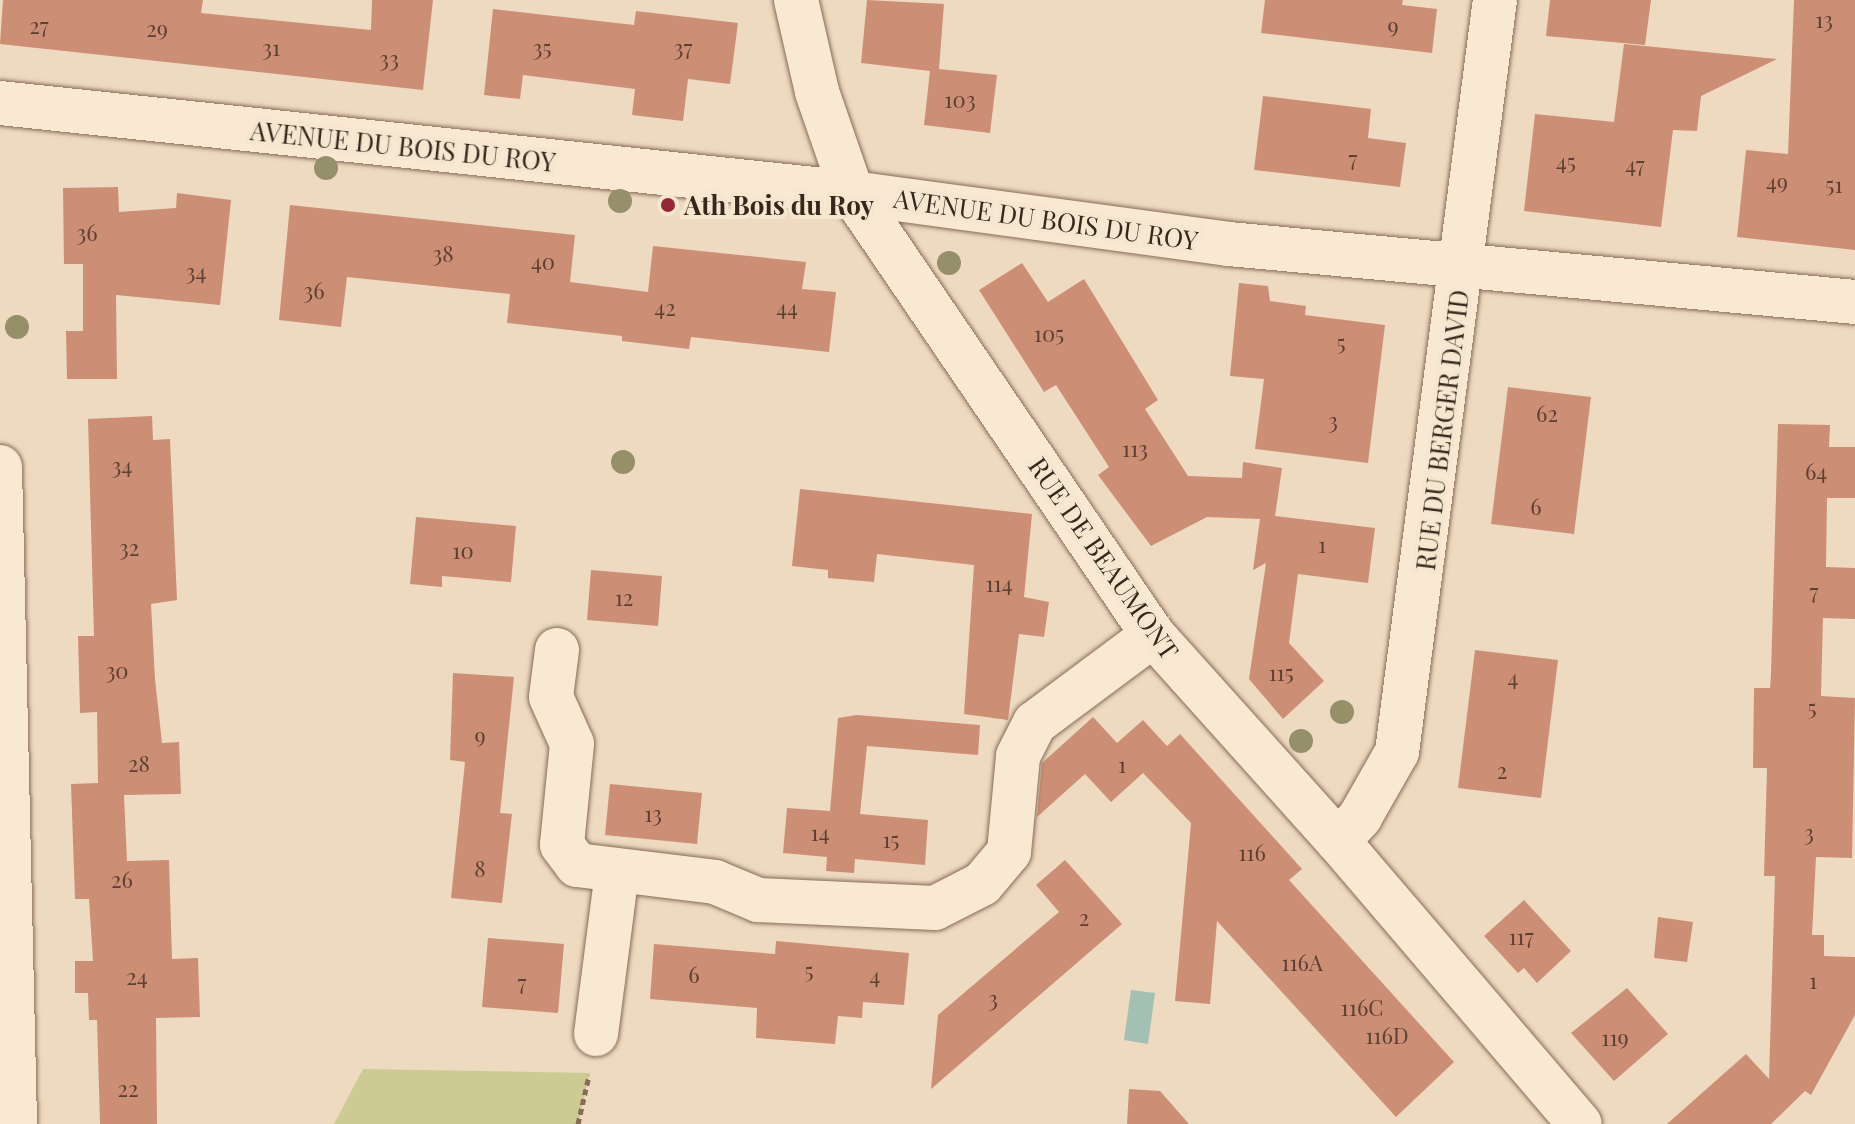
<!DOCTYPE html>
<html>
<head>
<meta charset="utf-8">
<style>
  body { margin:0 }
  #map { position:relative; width:1855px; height:1124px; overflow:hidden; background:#eedac0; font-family:"Playfair Display",serif }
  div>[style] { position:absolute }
  .green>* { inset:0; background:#cccb94 }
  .water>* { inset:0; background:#a3c0b4 }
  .building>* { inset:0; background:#cc8f75 }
  .path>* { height:5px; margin-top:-2.5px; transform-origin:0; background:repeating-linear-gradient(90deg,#876b58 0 6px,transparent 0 10px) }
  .roads { filter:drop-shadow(0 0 2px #876b58) drop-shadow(0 0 2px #876b58) }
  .minor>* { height:44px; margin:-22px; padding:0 22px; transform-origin:22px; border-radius:22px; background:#f9e9d3 }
  .trees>* { width:24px; height:24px; margin:-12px; border-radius:50%; background:#95906a }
  .dots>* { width:22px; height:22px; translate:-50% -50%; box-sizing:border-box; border:4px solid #f5e6cf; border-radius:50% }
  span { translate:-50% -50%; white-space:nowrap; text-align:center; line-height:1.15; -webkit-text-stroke:8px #f5e6cf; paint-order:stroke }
  .number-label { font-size:22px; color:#5c4032 }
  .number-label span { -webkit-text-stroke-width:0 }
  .street-label { font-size:26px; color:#36261c }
  .poi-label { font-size:26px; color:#36261c; font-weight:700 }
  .left { translate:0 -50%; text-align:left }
</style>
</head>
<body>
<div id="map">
  <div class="green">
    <i style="clip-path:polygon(363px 1069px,590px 1073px,578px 1124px,334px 1124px)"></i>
  </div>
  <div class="water">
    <i style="clip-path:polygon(1131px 990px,1155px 993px,1148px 1044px,1124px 1040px)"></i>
  </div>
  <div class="building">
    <i style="clip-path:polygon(3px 0,203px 0,201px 13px,371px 30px,372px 0,433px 0,423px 90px,0 44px)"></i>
    <i style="clip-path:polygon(867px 0,944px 4px,939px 69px,997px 75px,990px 133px,924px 125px,930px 71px,861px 63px)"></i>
    <i style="clip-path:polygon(1265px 0,1403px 0,1402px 5px,1437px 9px,1432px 53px,1261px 33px)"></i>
    <i style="clip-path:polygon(1550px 0,1651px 0,1645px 45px,1546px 36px)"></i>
    <i style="clip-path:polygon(1794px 0,1855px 0,1855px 250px,1737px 237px,1746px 150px,1788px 154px)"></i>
    <i style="clip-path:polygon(493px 9px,634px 25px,636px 11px,738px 23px,730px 84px,688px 79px,683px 121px,632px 115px,635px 89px,523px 75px,520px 99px,484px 95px)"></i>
    <i style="clip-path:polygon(1624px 44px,1777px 59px,1701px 96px,1697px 131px,1673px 130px,1661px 227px,1524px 211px,1535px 114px,1614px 122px)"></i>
    <i style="clip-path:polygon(1263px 96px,1371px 109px,1368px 138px,1406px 143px,1400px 187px,1254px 170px)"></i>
    <i style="clip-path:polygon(118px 187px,119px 212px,176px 208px,177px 193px,231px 200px,220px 305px,116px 295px,117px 379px,67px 379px,66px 331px,83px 331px,83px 264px,64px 264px,63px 188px)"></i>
    <i style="clip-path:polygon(290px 205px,575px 235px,570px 282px,648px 292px,653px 246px,806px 262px,802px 289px,836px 292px,829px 352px,691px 337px,689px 349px,622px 341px,622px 336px,507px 323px,510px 294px,347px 277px,341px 327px,279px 320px)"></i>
    <i style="clip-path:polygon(1022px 263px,1048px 302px,1084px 279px,1158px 400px,1145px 409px,1188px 476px,1242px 478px,1243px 462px,1282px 468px,1275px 516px,1375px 528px,1368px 583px,1298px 574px,1289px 643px,1324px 681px,1283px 719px,1249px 679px,1266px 563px,1253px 570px,1260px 519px,1207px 517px,1151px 546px,1098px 475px,1109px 467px,1056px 385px,1044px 392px,979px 290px)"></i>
    <i style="clip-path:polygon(1239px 283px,1268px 286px,1270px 301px,1306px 306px,1305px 315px,1385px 325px,1368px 463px,1255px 449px,1264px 379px,1230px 376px)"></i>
    <i style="clip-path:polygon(1508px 387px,1591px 397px,1574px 534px,1491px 524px)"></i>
    <i style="clip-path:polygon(152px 416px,153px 440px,170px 439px,177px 600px,151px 604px,155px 679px,162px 743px,179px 742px,181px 794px,124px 795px,127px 861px,169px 860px,172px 959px,198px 958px,200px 1017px,156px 1018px,157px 1124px,100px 1124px,97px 1020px,89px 1020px,88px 993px,75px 993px,75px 961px,93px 961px,89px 899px,75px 899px,71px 784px,98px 783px,97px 712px,80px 713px,78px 636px,94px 636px,88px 419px)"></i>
    <i style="clip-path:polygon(1778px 424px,1830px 425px,1829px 447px,1855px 447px,1855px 498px,1827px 498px,1826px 567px,1855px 568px,1855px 619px,1823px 618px,1821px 696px,1855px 698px,1852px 858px,1816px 857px,1812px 935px,1824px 935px,1824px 956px,1855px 957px,1855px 1015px,1811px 1095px,1805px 1091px,1771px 1124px,1667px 1124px,1746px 1054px,1769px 1079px,1775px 876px,1764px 876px,1767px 768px,1753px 768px,1754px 688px,1770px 688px,1771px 674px)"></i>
    <i style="clip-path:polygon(800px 489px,1032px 514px,1024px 597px,1049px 602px,1044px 637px,1019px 634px,1008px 720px,964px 714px,974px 565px,877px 554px,874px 582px,828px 578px,828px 570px,792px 566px)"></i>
    <i style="clip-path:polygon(416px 517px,516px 526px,511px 582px,442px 576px,442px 587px,410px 584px)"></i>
    <i style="clip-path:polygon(591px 570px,662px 576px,658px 626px,587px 620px)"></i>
    <i style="clip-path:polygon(1475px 650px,1558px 660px,1541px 798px,1458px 788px)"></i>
    <i style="clip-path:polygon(453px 673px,514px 677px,500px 813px,512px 814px,502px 903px,451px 898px,465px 762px,450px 760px)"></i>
    <i style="clip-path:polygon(857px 715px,980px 725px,978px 755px,867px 746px,860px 814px,928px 820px,925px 865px,855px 859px,854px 873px,826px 871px,827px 857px,783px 853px,787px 808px,830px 811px,838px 718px)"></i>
    <i style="clip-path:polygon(1093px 717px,1117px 743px,1143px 720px,1167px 746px,1180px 734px,1302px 869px,1289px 880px,1454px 1062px,1396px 1117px,1217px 921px,1210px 1004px,1175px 1001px,1191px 823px,1143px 773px,1111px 802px,1085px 774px,1037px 817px,1042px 763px)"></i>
    <i style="clip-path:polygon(610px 784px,702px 793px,697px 844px,605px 835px)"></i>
    <i style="clip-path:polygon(1065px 860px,1122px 924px,931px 1089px,938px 1015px,1059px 912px,1036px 885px)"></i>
    <i style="clip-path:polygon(1524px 900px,1571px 951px,1537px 983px,1524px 968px,1518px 973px,1484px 936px)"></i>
    <i style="clip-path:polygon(1658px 917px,1693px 922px,1687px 962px,1654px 958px)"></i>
    <i style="clip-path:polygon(488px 938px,564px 944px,558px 1013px,482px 1007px)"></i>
    <i style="clip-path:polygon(776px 941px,909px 953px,904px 1005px,863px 1002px,862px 1018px,838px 1016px,835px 1044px,756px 1038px,757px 1008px,650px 999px,654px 944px,775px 954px)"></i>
    <i style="clip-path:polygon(1627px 988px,1668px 1034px,1614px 1081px,1571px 1033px)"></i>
    <i style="clip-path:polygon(1129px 1089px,1160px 1091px,1189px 1124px,1127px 1124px)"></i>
  </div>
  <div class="path">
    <i style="left:578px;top:1124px;width:50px;rotate:-77.3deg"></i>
  </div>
  <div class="roads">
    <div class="minor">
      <i style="left:796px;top:0;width:94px;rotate:77.1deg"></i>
      <i style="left:817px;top:92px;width:107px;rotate:70.9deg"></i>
      <i style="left:852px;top:193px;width:535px;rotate:55.75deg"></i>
      <i style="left:1153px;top:635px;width:277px;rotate:48.1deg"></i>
      <i style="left:1338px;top:841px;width:372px;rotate:49.5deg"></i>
      <i style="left:0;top:103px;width:857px;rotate:6.03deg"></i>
      <i style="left:852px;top:193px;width:380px;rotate:7.7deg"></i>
      <i style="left:1229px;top:244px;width:629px;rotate:5.29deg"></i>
      <i style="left:0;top:467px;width:657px;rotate:88.69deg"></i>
      <i style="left:557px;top:650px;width:47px;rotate:97.3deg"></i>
      <i style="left:551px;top:697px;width:51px;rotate:65.9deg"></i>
      <i style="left:572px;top:744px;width:101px;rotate:95.7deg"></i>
      <i style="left:562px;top:845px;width:25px;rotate:53deg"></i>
      <i style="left:577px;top:865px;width:139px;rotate:7deg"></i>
      <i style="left:715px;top:882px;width:47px;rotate:22.7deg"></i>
      <i style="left:758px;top:900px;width:177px;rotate:2.6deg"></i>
      <i style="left:935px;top:908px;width:53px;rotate:-27.1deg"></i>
      <i style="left:982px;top:884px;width:42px;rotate:-49.8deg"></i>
      <i style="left:1009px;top:852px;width:96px;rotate:-84.6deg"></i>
      <i style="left:1018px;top:756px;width:37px;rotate:-63deg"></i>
      <i style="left:1035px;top:723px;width:147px;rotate:-36.7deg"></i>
      <i style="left:1338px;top:841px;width:33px;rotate:-47deg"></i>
      <i style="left:1360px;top:817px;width:75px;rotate:-60.4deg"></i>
      <i style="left:1397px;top:752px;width:758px;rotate:-82.58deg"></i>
      <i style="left:596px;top:1034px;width:163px;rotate:-82.6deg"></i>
    </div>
  </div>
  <div class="trees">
    <i style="left:326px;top:168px"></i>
    <i style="left:620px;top:201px"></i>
    <i style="left:949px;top:263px"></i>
    <i style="left:17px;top:327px"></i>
    <i style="left:623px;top:462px"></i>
    <i style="left:1342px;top:712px"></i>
    <i style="left:1301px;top:741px"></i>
  </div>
  <div class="dots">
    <i style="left:668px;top:205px;background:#962836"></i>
  </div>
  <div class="number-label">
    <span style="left:1824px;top:20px">13</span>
    <span style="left:39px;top:26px">27</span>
    <span style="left:1393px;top:26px">9</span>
    <span style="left:157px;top:29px">29</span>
    <span style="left:271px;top:48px">31</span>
    <span style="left:542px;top:48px">35</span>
    <span style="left:683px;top:48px">37</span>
    <span style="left:389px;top:59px">33</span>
    <span style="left:960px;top:100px">103</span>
    <span style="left:1353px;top:159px">7</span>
    <span style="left:1566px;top:162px">45</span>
    <span style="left:1635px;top:165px">47</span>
    <span style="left:1777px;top:182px">49</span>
    <span style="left:1834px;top:185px">51</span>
    <span style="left:87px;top:233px">36</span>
    <span style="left:443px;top:254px">38</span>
    <span style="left:543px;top:262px">40</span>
    <span style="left:196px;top:272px">34</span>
    <span style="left:314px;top:291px">36</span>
    <span style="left:665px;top:308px">42</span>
    <span style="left:787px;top:308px">44</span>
    <span style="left:1049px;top:334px">105</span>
    <span style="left:1341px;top:343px">5</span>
    <span style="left:1547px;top:414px">62</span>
    <span style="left:1333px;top:421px">3</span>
    <span style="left:1135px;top:449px">113</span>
    <span style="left:122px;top:466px">34</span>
    <span style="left:1816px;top:472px">64</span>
    <span style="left:1536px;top:507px">6</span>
    <span style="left:1322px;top:545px">1</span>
    <span style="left:129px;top:548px">32</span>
    <span style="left:463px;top:551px">10</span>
    <span style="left:999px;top:584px">114</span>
    <span style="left:1814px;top:592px">7</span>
    <span style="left:624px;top:598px">12</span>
    <span style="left:117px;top:671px">30</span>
    <span style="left:1281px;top:673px">115</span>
    <span style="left:1513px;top:678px">4</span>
    <span style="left:1812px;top:708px">5</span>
    <span style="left:480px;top:736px">9</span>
    <span style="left:139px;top:764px">28</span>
    <span style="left:1122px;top:765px">1</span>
    <span style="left:1502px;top:771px">2</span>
    <span style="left:653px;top:814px">13</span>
    <span style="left:820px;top:833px">14</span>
    <span style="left:1809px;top:833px">3</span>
    <span style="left:891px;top:840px">15</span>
    <span style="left:1252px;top:853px">116</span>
    <span style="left:480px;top:869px">8</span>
    <span style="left:122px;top:880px">26</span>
    <span style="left:1084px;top:918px">2</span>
    <span style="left:1521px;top:937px">117</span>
    <span style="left:1302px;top:963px">116A</span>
    <span style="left:809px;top:971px">5</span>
    <span style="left:694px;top:975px">6</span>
    <span style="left:875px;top:976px">4</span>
    <span style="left:137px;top:977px">24</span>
    <span style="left:1813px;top:981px">1</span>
    <span style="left:522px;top:983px">7</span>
    <span style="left:993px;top:999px">3</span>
    <span style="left:1362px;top:1008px">116C</span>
    <span style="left:1387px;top:1036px">116D</span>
    <span style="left:1615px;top:1038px">119</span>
    <span style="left:128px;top:1089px">22</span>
  </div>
  <div class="street-label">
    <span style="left:403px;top:146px;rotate:6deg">AVENUE DU BOIS DU ROY</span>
    <span style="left:1046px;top:219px;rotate:8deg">AVENUE DU BOIS DU ROY</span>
    <span style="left:1442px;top:430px;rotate:-83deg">RUE DU BERGER DAVID</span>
    <span style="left:1104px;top:558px;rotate:55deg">RUE DE BEAUMONT</span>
  </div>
  <div class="poi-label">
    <span class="left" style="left:684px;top:205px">Ath Bois du Roy</span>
  </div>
</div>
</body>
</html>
